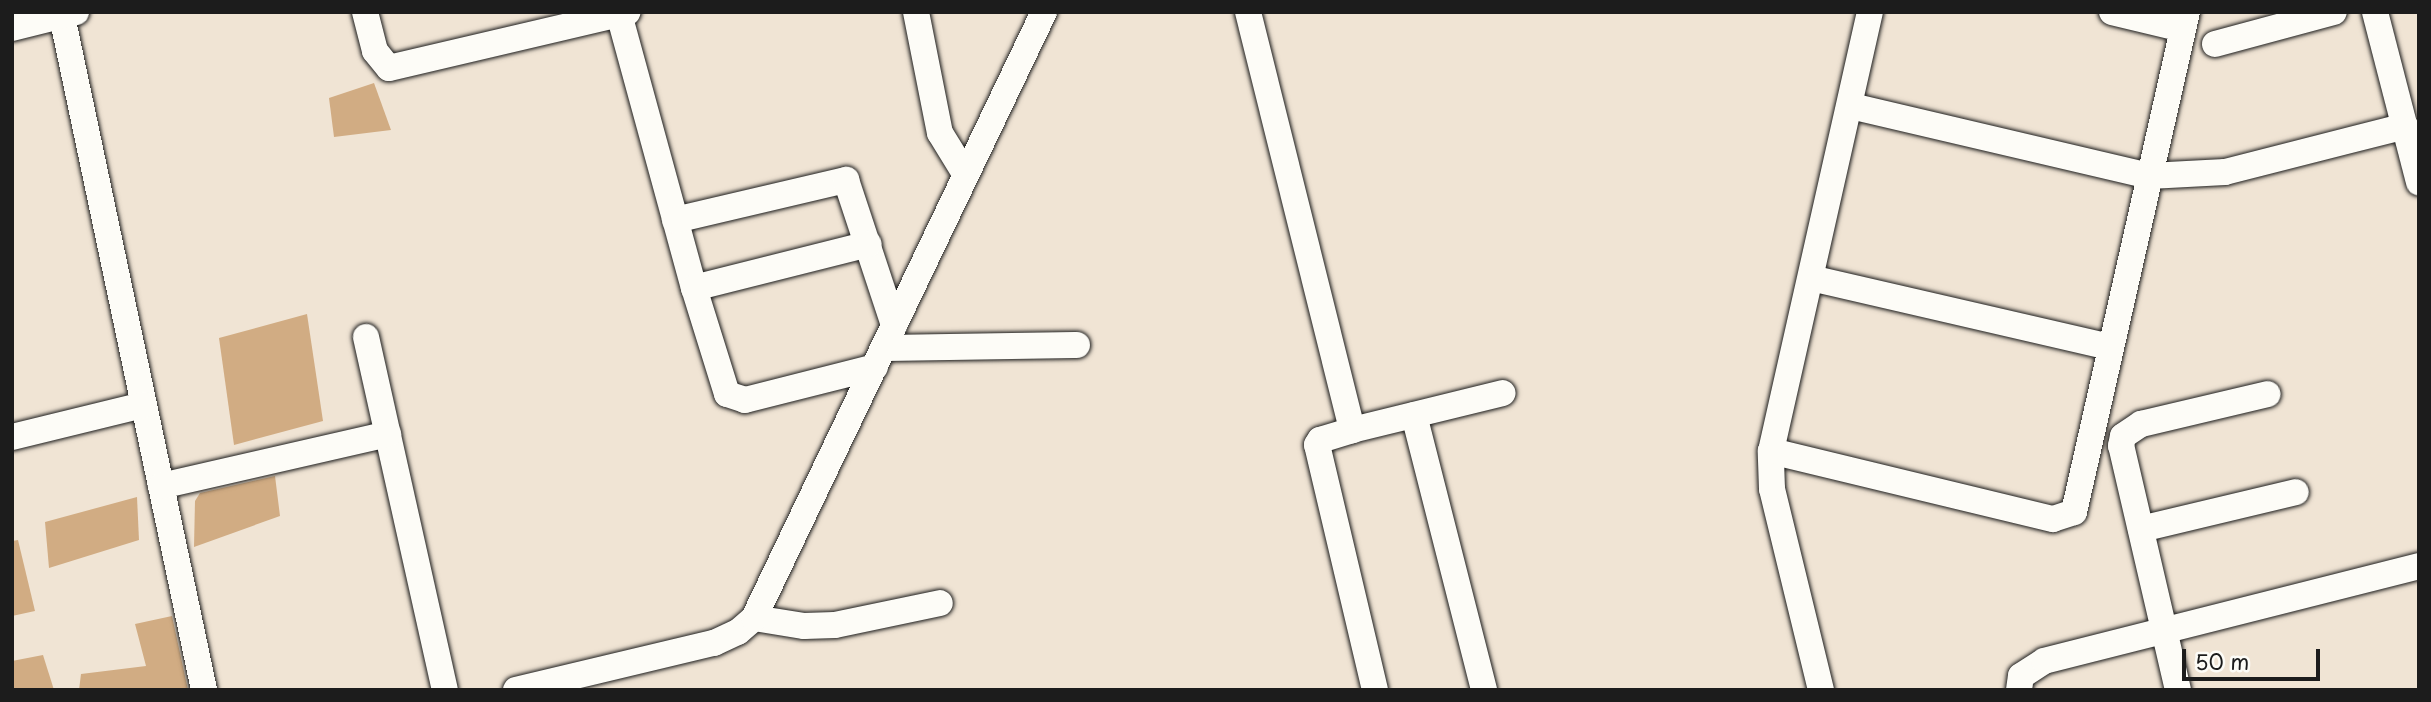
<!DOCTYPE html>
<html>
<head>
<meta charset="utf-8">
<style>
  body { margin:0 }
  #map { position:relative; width:2431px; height:702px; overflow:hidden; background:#f0e4d4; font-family:"Playpen Sans",sans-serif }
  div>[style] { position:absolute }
  .building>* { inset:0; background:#d1ac83 }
  .roads { filter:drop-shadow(0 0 2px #1c1c1c) drop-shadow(0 0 2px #1c1c1c) }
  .minor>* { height:26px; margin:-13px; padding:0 13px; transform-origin:13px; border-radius:13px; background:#fdfcf7 }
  span { translate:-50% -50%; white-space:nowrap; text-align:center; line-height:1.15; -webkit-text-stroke:7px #fdfcf7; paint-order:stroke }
  .frame { position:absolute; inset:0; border:14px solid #1c1c1c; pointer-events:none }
  .scale { position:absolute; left:2182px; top:649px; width:138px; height:32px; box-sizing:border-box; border:4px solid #1c1c1c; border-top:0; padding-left:9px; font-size:21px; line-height:24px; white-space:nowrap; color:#1c1c1c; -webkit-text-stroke:5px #fdfcf7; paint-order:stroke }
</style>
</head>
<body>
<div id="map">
  <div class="building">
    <i style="clip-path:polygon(374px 83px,391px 130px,334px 137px,329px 98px)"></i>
    <i style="clip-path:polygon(307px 314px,323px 421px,234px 445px,219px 338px)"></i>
    <i style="clip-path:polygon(275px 476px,280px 516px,194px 547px,195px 501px,200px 493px)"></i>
    <i style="clip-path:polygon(137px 497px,139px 540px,49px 568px,45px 522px)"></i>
    <i style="clip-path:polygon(18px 540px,35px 611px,12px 616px,12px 541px)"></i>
    <i style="clip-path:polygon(172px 616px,188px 690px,79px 690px,81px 674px,146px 666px,135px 624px)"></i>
    <i style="clip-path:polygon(43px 655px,54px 690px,12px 690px,12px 661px)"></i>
  </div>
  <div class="roads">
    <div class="minor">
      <i style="left:365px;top:12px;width:40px;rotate:75.6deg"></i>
      <i style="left:375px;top:51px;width:22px;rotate:51deg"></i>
      <i style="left:389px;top:68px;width:245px;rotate:-13.2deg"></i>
      <i style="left:916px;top:12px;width:123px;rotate:78.8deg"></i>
      <i style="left:940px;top:133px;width:46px;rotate:58.4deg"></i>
      <i style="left:1248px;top:12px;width:431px;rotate:76deg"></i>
      <i style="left:2112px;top:12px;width:73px;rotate:13.5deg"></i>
      <i style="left:2375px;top:12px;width:176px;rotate:75.5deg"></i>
      <i style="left:619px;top:14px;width:284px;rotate:74.7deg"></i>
      <i style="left:694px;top:288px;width:111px;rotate:72.7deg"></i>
      <i style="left:727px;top:394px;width:19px;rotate:18deg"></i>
      <i style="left:745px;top:400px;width:134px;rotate:-14.2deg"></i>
      <i style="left:62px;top:16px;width:689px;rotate:78.1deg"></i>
      <i style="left:12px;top:28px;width:66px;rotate:-14deg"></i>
      <i style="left:2215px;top:44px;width:123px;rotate:-15.1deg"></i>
      <i style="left:1851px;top:106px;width:306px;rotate:13.2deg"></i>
      <i style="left:2149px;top:176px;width:76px;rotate:-3deg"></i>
      <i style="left:2225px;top:172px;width:186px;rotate:-14.3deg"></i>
      <i style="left:675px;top:220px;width:176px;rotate:-13.2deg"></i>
      <i style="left:846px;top:180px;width:153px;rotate:71.7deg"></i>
      <i style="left:1811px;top:278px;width:307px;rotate:13deg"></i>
      <i style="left:694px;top:288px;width:180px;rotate:-14.1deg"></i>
      <i style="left:366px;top:337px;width:362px;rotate:77.4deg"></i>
      <i style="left:884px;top:348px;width:193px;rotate:-0.9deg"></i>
      <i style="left:1414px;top:415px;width:284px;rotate:75.7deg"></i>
      <i style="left:12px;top:437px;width:135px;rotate:-13.7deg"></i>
      <i style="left:1771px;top:451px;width:290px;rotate:13.6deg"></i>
      <i style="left:2053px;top:519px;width:22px;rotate:-18deg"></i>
      <i style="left:2074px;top:512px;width:513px;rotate:-77.27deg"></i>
      <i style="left:161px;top:486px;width:233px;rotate:-12.9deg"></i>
      <i style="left:2141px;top:529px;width:159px;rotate:-13.4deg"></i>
      <i style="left:754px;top:618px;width:51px;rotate:9.1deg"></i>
      <i style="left:804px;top:626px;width:31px;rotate:-2deg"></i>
      <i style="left:835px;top:625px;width:107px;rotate:-11.8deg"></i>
      <i style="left:516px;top:690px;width:204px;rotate:-13.4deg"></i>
      <i style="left:714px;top:643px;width:26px;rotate:-25deg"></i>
      <i style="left:738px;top:632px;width:21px;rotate:-41deg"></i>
      <i style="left:754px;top:618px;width:672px;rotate:-64.43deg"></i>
      <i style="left:1375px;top:690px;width:252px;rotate:-103.3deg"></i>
      <i style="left:1317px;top:445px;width:6px;rotate:-59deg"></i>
      <i style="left:1320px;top:440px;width:34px;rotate:-17deg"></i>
      <i style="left:1352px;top:430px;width:155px;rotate:-13.8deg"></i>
      <i style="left:1821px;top:690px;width:207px;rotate:-103.7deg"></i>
      <i style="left:1772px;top:489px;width:38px;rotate:-92deg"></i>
      <i style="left:1771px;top:451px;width:450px;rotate:-77.3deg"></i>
      <i style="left:2019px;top:690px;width:14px;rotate:-82deg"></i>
      <i style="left:2021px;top:676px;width:27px;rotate:-33deg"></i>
      <i style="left:2044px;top:661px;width:387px;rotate:-14.2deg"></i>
      <i style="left:2178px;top:690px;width:251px;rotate:-103.1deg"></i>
      <i style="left:2121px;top:446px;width:10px;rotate:-79deg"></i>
      <i style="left:2123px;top:436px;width:22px;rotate:-34deg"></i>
      <i style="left:2141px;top:424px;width:130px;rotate:-13.3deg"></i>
    </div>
  </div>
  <div class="frame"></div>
  <div class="scale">50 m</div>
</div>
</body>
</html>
